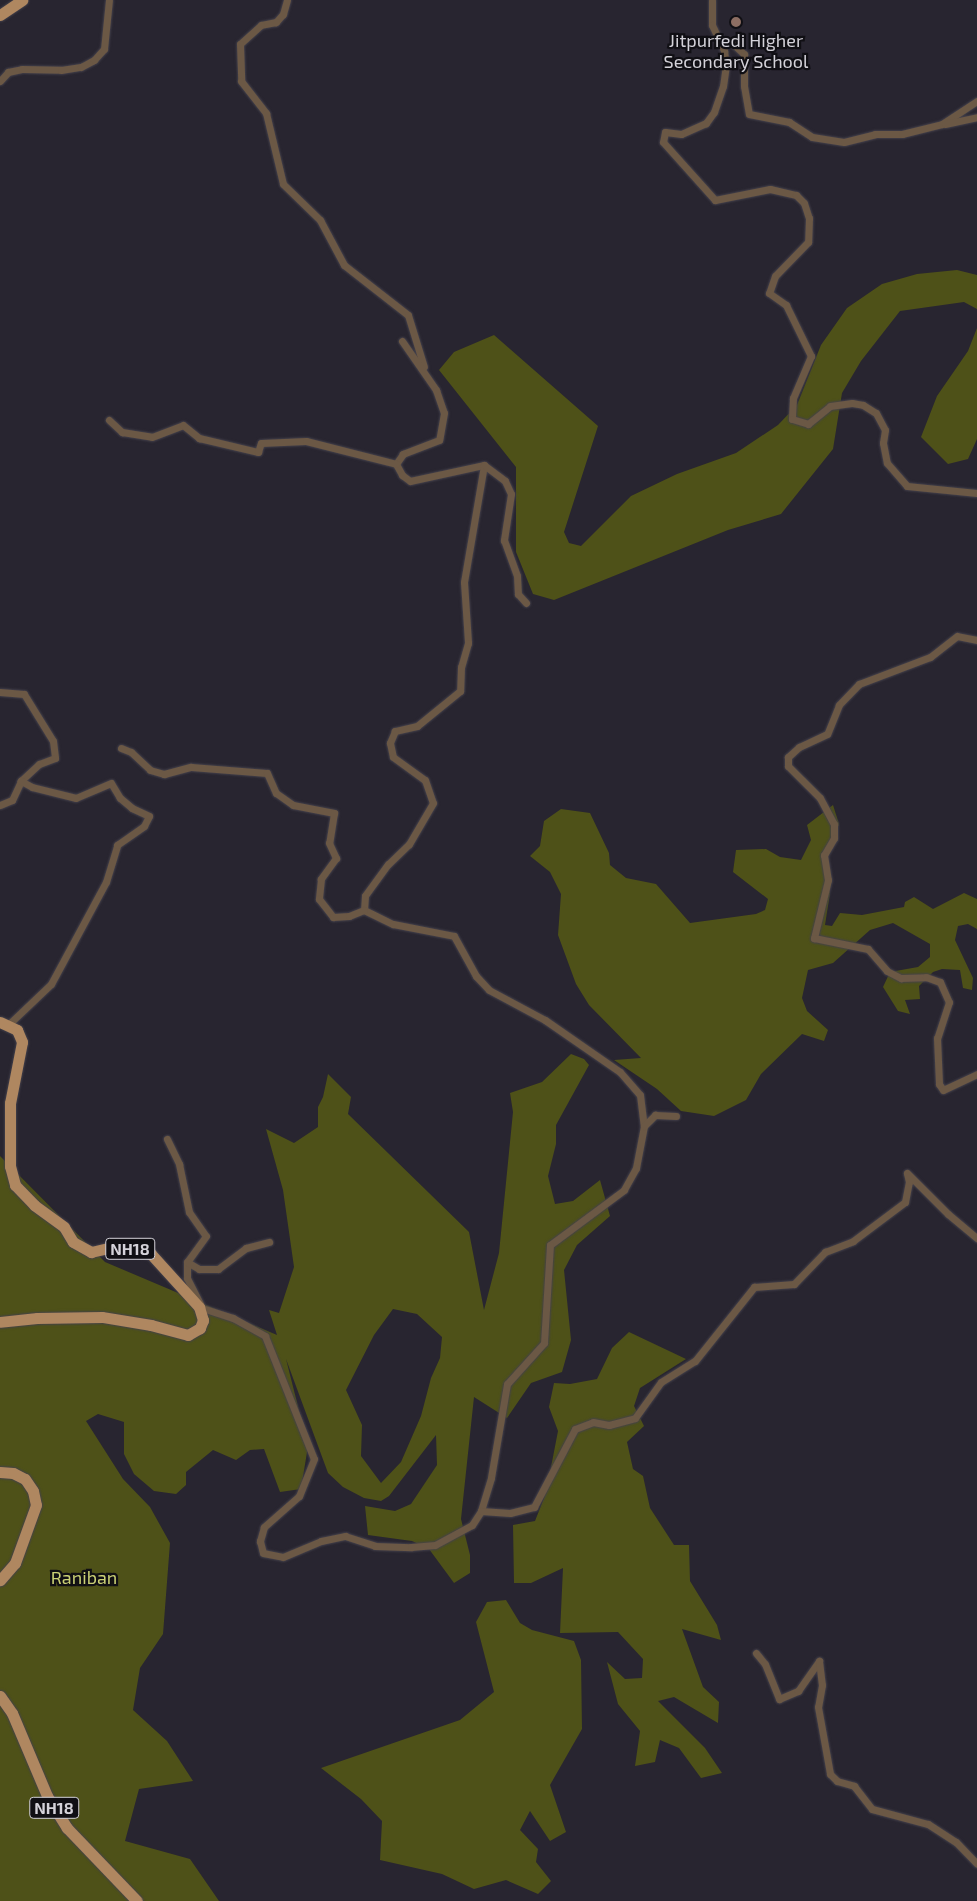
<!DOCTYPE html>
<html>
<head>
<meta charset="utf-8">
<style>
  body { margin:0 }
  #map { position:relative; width:977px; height:1901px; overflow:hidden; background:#282530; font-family:"Exo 2",sans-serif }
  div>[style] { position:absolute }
  .green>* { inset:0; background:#4e5118 }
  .roads { filter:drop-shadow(0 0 1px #44414b) drop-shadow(0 0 1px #44414b) }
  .street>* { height:7px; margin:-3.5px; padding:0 3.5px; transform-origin:3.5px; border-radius:3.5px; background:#6b5845 }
  .primary>* { height:11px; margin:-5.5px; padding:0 5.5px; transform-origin:5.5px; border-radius:5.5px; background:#af8760 }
  .dots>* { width:14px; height:14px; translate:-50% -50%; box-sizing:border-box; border:2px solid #100f14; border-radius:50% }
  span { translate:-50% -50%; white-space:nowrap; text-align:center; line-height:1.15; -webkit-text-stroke:4.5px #100f14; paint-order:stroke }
  .shield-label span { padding:1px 4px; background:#100f14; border:1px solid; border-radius:4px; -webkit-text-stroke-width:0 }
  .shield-label { font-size:16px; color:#d4d2d9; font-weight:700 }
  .poi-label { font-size:18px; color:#d4d2d9 }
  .park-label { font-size:18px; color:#cad075 }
</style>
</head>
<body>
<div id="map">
  <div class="green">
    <i style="clip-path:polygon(957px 270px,977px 275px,977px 309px,964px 302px,900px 311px,861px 361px,842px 393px,833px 449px,781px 514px,728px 530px,554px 600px,533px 594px,516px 552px,516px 467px,439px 370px,454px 352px,494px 335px,598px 426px,564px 532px,569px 543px,581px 546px,631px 496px,677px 474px,736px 453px,778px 425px,797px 405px,821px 345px,847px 308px,882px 284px,917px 274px)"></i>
    <i style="clip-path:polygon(977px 328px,977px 439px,968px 459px,948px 464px,921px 437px,937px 396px,968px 351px)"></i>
    <i style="clip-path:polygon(833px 805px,839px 824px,826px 863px,830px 893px,825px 925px,832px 926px,840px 913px,862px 915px,904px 907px,905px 902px,914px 897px,933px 909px,964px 893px,977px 899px,977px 929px,968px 924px,958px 926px,955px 940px,973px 978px,972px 990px,963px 988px,960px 970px,942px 969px,933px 972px,919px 986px,920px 999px,905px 1000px,910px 1014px,898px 1011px,883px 987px,890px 972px,918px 967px,930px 957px,930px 944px,893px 923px,870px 930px,833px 963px,808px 970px,802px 998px,807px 1011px,828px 1030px,824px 1041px,802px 1034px,761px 1074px,746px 1100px,714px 1116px,681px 1111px,657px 1089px,614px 1060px,641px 1058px,589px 1005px,576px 984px,558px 935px,561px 894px,550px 872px,530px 856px,540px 846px,544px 821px,561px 809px,590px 813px,609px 853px,610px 865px,626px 878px,656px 884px,690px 923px,756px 914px,765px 910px,768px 899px,733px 872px,736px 850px,766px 849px,780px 857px,801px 860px,811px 840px,807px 825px)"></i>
    <i style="clip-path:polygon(evenodd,571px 1054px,584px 1059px,589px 1065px,556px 1125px,556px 1144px,548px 1176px,555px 1204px,573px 1201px,600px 1180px,610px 1216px,577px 1245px,564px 1270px,571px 1340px,562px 1372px,531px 1383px,507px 1418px,474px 1397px,461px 1519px,470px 1555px,470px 1573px,454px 1583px,429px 1549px,412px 1541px,368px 1535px,365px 1506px,395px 1511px,411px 1504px,437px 1465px,436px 1435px,389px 1496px,381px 1501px,364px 1498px,343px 1487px,328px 1473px,286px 1359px,308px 1446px,301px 1489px,280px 1492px,264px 1449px,250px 1450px,236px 1460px,213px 1450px,186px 1472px,186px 1485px,176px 1494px,154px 1491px,134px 1474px,124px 1454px,124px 1422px,98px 1414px,86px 1421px,123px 1479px,150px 1507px,170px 1543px,163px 1634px,140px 1668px,133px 1710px,167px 1741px,193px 1781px,139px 1789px,125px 1841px,190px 1859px,219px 1901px,0 1901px,0 1156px,105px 1262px,277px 1335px,269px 1310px,279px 1313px,294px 1267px,283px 1190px,266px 1129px,294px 1143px,318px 1127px,318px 1107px,323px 1097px,328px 1074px,351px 1097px,348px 1114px,469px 1232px,484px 1310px,499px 1253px,513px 1112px,510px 1093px,542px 1082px,571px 1054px,393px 1309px,417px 1314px,442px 1337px,440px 1358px,431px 1378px,421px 1416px,401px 1462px,381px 1483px,361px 1456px,362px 1425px,346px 1390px,374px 1335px,393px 1309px)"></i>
    <i style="clip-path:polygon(629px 1332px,686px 1359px,640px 1388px,634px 1406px,644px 1426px,627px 1442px,633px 1469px,643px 1476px,650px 1508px,674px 1545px,689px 1545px,690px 1581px,717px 1625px,721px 1640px,682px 1629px,703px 1687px,719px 1702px,718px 1723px,674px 1697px,658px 1701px,705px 1748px,722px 1773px,701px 1778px,679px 1748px,660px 1740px,655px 1762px,635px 1766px,640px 1731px,618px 1704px,607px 1662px,625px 1679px,642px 1678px,643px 1659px,618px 1632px,560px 1633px,563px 1568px,531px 1583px,514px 1583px,513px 1525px,535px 1521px,546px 1493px,558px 1431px,549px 1407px,554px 1383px,570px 1384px,597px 1379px,612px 1348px)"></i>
    <i style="clip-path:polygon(506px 1600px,520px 1623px,532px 1630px,574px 1641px,581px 1660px,582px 1729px,550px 1785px,566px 1832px,550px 1841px,530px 1811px,520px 1830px,538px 1849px,536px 1862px,551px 1881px,538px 1894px,506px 1880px,474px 1889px,442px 1874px,380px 1860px,382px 1821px,361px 1799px,321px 1768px,460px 1720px,494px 1692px,476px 1622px,487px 1602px)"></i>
  </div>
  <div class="roads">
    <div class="street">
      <i style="left:287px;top:0;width:15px;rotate:106deg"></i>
      <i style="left:283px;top:14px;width:11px;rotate:131deg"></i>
      <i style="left:276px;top:22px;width:15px;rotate:169deg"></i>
      <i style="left:261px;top:25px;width:28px;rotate:138deg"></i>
      <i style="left:240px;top:44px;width:37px;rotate:88deg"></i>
      <i style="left:241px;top:81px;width:41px;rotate:52deg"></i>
      <i style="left:266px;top:113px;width:73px;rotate:76.5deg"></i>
      <i style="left:283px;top:184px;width:52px;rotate:44.2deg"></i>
      <i style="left:320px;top:220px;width:51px;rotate:61.9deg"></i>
      <i style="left:344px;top:265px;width:81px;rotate:38deg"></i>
      <i style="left:408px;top:315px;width:54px;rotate:72.9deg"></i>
      <i style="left:712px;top:0;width:25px;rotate:90deg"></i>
      <i style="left:712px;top:25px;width:29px;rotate:65deg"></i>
      <i style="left:724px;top:51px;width:14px;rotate:82deg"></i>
      <i style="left:726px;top:65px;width:21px;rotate:98deg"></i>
      <i style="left:723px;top:86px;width:28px;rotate:109deg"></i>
      <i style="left:714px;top:112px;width:14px;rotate:126deg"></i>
      <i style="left:706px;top:123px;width:27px;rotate:156deg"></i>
      <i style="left:681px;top:134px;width:16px;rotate:-173deg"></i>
      <i style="left:665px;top:132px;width:10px;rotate:101deg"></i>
      <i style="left:663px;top:142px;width:78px;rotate:48.1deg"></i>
      <i style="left:715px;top:200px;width:56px;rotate:-11.3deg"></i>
      <i style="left:770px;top:189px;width:27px;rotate:13deg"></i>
      <i style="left:796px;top:195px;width:11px;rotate:45deg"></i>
      <i style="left:804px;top:203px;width:16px;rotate:72deg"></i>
      <i style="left:809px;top:218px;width:24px;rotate:92deg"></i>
      <i style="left:808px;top:242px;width:47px;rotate:134.1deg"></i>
      <i style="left:775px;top:276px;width:18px;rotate:109deg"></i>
      <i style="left:769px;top:293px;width:21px;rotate:35deg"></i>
      <i style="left:786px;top:305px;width:57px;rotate:63.9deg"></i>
      <i style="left:811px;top:356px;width:46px;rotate:113.2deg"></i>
      <i style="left:793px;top:398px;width:21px;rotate:93deg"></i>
      <i style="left:792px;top:419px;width:17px;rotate:17deg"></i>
      <i style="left:808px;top:424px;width:28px;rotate:-39deg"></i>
      <i style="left:830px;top:406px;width:22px;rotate:-8deg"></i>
      <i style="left:852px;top:403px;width:11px;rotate:10deg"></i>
      <i style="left:863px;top:405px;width:15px;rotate:32deg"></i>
      <i style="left:876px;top:413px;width:19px;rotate:62deg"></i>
      <i style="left:885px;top:430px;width:13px;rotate:99deg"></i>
      <i style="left:883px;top:443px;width:20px;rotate:79deg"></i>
      <i style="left:887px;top:463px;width:30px;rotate:49deg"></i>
      <i style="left:907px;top:486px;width:70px;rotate:5.7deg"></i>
      <i style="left:718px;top:41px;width:13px;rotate:4deg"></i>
      <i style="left:731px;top:42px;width:18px;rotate:43deg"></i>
      <i style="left:744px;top:54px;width:32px;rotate:90deg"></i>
      <i style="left:744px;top:86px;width:28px;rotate:80deg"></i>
      <i style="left:749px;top:114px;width:41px;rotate:11.3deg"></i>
      <i style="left:789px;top:122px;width:27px;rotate:33deg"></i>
      <i style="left:812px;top:137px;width:32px;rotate:9deg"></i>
      <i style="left:844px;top:142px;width:32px;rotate:-14deg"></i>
      <i style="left:875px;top:134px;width:27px"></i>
      <i style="left:902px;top:134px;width:41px;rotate:-14deg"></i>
      <i style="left:942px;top:124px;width:42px;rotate:-33.3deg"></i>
      <i style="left:0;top:81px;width:12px;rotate:-48deg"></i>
      <i style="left:8px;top:72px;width:14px;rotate:-12deg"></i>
      <i style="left:22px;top:69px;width:39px;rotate:1deg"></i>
      <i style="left:61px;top:70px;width:20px;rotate:-9deg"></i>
      <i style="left:81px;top:67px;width:15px;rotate:-28deg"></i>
      <i style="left:94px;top:60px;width:15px;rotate:-48deg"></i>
      <i style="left:104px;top:49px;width:49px;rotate:-84.2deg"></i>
      <i style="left:945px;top:124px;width:33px;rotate:-12deg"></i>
      <i style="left:402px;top:341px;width:60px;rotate:55.2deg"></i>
      <i style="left:436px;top:390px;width:24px;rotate:71deg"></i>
      <i style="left:444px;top:413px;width:27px;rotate:100deg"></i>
      <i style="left:439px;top:440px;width:39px;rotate:159deg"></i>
      <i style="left:403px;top:454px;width:12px;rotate:125deg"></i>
      <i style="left:396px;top:464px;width:13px;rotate:61deg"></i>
      <i style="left:402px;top:475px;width:10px;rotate:37deg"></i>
      <i style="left:410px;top:481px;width:76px;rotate:-12.2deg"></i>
      <i style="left:484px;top:465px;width:119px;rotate:99.7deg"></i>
      <i style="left:464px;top:582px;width:61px;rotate:86.2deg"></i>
      <i style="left:468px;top:643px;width:25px;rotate:106deg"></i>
      <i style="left:461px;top:667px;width:24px;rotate:92deg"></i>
      <i style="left:460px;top:691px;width:55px;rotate:140.9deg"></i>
      <i style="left:417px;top:726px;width:23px;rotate:167deg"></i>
      <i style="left:395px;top:731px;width:13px;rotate:113deg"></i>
      <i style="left:390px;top:743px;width:14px;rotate:78deg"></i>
      <i style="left:393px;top:757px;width:39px;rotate:36deg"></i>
      <i style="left:425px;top:780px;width:24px;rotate:71deg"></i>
      <i style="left:433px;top:803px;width:48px;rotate:120.3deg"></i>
      <i style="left:409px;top:844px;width:29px;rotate:136deg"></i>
      <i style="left:388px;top:864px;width:39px;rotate:126deg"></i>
      <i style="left:365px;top:896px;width:14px;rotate:94deg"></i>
      <i style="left:364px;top:910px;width:32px;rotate:26deg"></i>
      <i style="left:393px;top:924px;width:62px;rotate:11.1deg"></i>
      <i style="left:454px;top:936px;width:46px;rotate:61.2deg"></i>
      <i style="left:476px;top:976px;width:19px;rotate:47deg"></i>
      <i style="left:489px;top:990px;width:64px;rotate:28.2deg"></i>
      <i style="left:545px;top:1020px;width:91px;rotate:34.7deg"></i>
      <i style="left:620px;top:1072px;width:30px;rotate:49deg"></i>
      <i style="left:640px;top:1095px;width:31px;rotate:83deg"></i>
      <i style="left:644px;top:1126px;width:43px;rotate:100.8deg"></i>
      <i style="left:636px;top:1168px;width:25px;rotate:119deg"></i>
      <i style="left:624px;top:1190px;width:92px;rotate:143.4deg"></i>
      <i style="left:550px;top:1245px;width:98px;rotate:93.5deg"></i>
      <i style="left:544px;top:1343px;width:55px;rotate:132.1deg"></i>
      <i style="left:507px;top:1384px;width:95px;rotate:99.7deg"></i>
      <i style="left:491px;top:1478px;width:34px;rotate:107deg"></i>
      <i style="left:109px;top:420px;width:18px;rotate:43deg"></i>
      <i style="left:122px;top:432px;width:30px;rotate:9deg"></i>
      <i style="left:152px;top:437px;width:33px;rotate:-21deg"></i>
      <i style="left:183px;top:425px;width:21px;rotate:39deg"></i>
      <i style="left:199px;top:438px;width:61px;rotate:13.3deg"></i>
      <i style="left:258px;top:452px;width:9px;rotate:-72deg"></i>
      <i style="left:261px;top:443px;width:45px;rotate:-2.5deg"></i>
      <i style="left:306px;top:441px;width:93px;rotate:14.3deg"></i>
      <i style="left:484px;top:465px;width:26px;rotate:37deg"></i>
      <i style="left:505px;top:481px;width:14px;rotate:65deg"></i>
      <i style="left:511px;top:494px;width:47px;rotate:98.7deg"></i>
      <i style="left:504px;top:540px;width:38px;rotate:70deg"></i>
      <i style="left:517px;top:576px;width:18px;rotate:87deg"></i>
      <i style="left:518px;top:594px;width:12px;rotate:48deg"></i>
      <i style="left:977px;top:640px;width:20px;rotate:-169deg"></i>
      <i style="left:957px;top:636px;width:34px;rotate:142deg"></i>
      <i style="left:930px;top:657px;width:76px;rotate:159.2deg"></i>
      <i style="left:859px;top:684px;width:29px;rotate:134deg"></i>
      <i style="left:839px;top:705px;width:31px;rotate:112deg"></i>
      <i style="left:827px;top:734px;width:31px;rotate:155deg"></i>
      <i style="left:799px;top:747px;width:15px;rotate:138deg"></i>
      <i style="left:788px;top:757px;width:9px;rotate:90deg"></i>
      <i style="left:788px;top:766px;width:45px;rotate:45deg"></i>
      <i style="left:820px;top:798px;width:30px;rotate:62deg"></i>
      <i style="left:834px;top:824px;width:14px;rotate:90deg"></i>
      <i style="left:834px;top:838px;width:20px;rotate:120deg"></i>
      <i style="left:824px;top:855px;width:25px;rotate:81deg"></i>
      <i style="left:828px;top:880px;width:60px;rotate:103.6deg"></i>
      <i style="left:814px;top:938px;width:55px;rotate:11.5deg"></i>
      <i style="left:868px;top:949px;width:29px;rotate:49deg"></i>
      <i style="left:887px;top:971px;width:16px;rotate:27deg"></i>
      <i style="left:901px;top:978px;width:25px;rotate:-2deg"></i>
      <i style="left:926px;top:977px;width:15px;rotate:20deg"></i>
      <i style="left:940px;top:982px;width:22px;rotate:66deg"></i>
      <i style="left:949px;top:1002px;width:38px;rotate:108deg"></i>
      <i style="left:937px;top:1038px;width:46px;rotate:87.5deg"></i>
      <i style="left:939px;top:1084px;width:7px;rotate:56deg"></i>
      <i style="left:943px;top:1090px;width:38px;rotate:-25deg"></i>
      <i style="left:0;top:692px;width:24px;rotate:5deg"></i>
      <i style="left:24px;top:694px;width:55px;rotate:58.3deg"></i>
      <i style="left:53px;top:741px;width:17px;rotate:83deg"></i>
      <i style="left:55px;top:758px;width:17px;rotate:159deg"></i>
      <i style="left:39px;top:764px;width:25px;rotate:137deg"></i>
      <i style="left:21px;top:781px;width:21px;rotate:115deg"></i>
      <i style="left:12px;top:800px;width:13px;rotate:157deg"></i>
      <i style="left:121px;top:748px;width:11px;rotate:22deg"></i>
      <i style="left:131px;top:752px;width:26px;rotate:43deg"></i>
      <i style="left:150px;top:770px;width:15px;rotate:16deg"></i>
      <i style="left:164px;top:774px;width:28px;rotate:-15deg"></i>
      <i style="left:191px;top:767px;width:76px;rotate:4.5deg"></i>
      <i style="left:267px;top:773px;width:22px;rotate:66deg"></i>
      <i style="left:276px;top:793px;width:21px;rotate:35deg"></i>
      <i style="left:293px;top:805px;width:42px;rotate:11deg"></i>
      <i style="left:334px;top:813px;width:30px;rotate:99deg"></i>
      <i style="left:329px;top:843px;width:17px;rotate:65deg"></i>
      <i style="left:336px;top:858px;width:26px;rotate:126deg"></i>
      <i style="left:321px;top:879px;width:20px;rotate:96deg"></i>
      <i style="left:319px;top:899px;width:23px;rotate:52deg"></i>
      <i style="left:333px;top:917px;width:16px;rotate:-4deg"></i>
      <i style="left:349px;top:916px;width:16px;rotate:-22deg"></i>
      <i style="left:9px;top:1024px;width:58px;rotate:-43.6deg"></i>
      <i style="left:51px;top:984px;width:116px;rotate:-61.7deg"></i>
      <i style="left:106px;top:882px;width:39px;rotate:-73deg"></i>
      <i style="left:117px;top:845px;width:33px;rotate:-35deg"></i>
      <i style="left:144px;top:826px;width:11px;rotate:-63deg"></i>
      <i style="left:149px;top:816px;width:19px;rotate:-155deg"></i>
      <i style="left:132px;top:808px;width:16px;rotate:-140deg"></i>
      <i style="left:120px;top:798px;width:17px;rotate:-121deg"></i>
      <i style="left:111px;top:783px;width:38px;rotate:157deg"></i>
      <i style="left:76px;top:798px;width:45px;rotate:-166deg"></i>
      <i style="left:32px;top:787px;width:13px;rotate:-151deg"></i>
      <i style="left:644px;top:1126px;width:16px;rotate:-45deg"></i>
      <i style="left:655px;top:1115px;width:21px;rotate:3deg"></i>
      <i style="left:167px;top:1139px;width:28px;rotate:64deg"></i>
      <i style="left:179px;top:1164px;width:49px;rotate:78.2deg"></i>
      <i style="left:189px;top:1212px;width:29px;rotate:55deg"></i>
      <i style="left:206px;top:1236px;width:32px;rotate:126deg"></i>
      <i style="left:187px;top:1262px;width:16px;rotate:90deg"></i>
      <i style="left:187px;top:1278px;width:30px;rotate:63deg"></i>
      <i style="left:187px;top:1262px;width:14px;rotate:30deg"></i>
      <i style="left:199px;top:1269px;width:19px"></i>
      <i style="left:218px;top:1269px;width:35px;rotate:-37deg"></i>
      <i style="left:246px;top:1248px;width:24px;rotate:-15deg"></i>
      <i style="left:199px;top:1307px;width:36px;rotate:18deg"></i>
      <i style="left:233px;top:1318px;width:37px;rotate:29deg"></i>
      <i style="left:265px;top:1336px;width:132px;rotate:68.3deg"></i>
      <i style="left:314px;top:1459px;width:40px;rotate:112deg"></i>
      <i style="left:299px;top:1496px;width:47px;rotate:138.5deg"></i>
      <i style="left:264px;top:1527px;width:15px;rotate:106deg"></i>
      <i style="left:260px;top:1541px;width:12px;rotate:76deg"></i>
      <i style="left:263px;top:1553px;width:20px;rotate:11deg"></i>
      <i style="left:283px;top:1557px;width:41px;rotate:-22.8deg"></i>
      <i style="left:321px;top:1541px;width:25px;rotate:-12deg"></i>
      <i style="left:345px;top:1536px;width:32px;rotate:18deg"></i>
      <i style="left:375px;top:1546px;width:36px;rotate:2deg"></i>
      <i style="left:411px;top:1547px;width:24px;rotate:-5deg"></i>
      <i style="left:435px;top:1545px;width:42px;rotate:-28.4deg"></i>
      <i style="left:472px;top:1525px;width:17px;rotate:-57deg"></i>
      <i style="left:481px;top:1511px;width:29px;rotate:4deg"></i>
      <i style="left:510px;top:1513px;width:25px;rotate:-14deg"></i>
      <i style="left:534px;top:1507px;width:88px;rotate:-62.3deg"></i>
      <i style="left:575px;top:1429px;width:19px;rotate:-21deg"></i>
      <i style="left:593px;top:1422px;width:16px;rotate:11deg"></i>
      <i style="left:609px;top:1425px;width:27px;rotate:-15deg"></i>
      <i style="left:635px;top:1418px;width:44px;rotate:-54.2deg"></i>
      <i style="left:661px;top:1382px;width:40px;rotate:-32deg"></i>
      <i style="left:695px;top:1361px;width:95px;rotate:-51.4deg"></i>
      <i style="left:754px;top:1287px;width:40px;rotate:-4.3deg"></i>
      <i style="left:794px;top:1284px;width:45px;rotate:-45.9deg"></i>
      <i style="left:825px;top:1252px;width:30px;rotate:-21deg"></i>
      <i style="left:853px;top:1241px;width:65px;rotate:-36.9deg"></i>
      <i style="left:905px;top:1202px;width:20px;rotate:-79deg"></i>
      <i style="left:909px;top:1182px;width:9px;rotate:-103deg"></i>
      <i style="left:907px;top:1173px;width:58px;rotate:45deg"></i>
      <i style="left:948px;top:1214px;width:38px;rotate:40deg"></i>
      <i style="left:756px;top:1653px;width:14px;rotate:51deg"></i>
      <i style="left:765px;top:1664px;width:38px;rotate:68deg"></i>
      <i style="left:779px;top:1699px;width:21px;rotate:-23deg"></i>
      <i style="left:798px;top:1691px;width:37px;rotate:-55deg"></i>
      <i style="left:819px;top:1661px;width:24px;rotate:83deg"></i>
      <i style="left:822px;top:1685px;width:22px;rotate:100deg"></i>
      <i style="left:818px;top:1707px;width:68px;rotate:79.8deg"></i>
      <i style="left:830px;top:1774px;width:10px;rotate:45deg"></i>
      <i style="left:837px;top:1781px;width:18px;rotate:16deg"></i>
      <i style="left:854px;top:1786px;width:29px;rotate:52deg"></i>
      <i style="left:872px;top:1809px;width:58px;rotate:15deg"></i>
      <i style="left:928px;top:1824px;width:33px;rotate:33deg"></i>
      <i style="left:956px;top:1842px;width:30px;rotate:46deg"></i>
    </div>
    <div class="primary">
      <i style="left:0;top:15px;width:27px;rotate:-34deg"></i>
      <i style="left:0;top:1022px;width:19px;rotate:25deg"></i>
      <i style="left:17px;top:1030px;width:13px;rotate:67deg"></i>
      <i style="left:22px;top:1042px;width:62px;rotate:101.1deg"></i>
      <i style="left:10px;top:1103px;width:63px;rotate:90deg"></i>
      <i style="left:10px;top:1166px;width:20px;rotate:75deg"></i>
      <i style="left:15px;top:1185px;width:28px;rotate:46deg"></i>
      <i style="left:34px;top:1205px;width:37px;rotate:36deg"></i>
      <i style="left:64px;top:1227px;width:17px;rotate:59deg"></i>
      <i style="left:73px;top:1242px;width:21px;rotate:29deg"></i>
      <i style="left:91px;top:1252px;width:27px;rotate:-13deg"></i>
      <i style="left:117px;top:1246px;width:35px;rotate:13deg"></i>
      <i style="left:151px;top:1254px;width:72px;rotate:47.8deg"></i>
      <i style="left:199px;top:1307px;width:14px;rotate:73deg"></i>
      <i style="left:203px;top:1320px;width:9px;rotate:111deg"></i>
      <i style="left:200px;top:1328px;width:14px;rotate:150deg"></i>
      <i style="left:188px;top:1335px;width:38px;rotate:-165deg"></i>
      <i style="left:151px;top:1325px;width:50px;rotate:-170.7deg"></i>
      <i style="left:102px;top:1317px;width:65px;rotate:179.1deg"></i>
      <i style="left:37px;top:1318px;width:37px;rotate:174deg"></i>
      <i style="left:0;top:1472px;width:13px;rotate:4deg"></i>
      <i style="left:13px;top:1473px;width:13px;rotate:27deg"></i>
      <i style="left:25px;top:1479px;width:14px;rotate:56deg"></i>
      <i style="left:33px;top:1491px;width:14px;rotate:78deg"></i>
      <i style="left:36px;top:1505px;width:62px;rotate:109.9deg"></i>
      <i style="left:15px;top:1563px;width:23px;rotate:131deg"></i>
      <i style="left:0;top:1696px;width:21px;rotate:55deg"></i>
      <i style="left:12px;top:1713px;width:90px;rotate:67.1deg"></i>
      <i style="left:47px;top:1796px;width:38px;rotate:58deg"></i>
      <i style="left:67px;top:1828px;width:101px;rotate:46.2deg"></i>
    </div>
  </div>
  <div class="dots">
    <i style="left:736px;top:22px;background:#8d6e63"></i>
  </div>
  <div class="shield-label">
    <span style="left:130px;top:1249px">NH18</span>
    <span style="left:54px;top:1808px">NH18</span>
  </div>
  <div class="poi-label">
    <span style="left:736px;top:51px">Jitpurfedi Higher<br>Secondary School</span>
  </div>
  <div class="park-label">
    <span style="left:84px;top:1577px">Raniban</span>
  </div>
</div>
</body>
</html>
